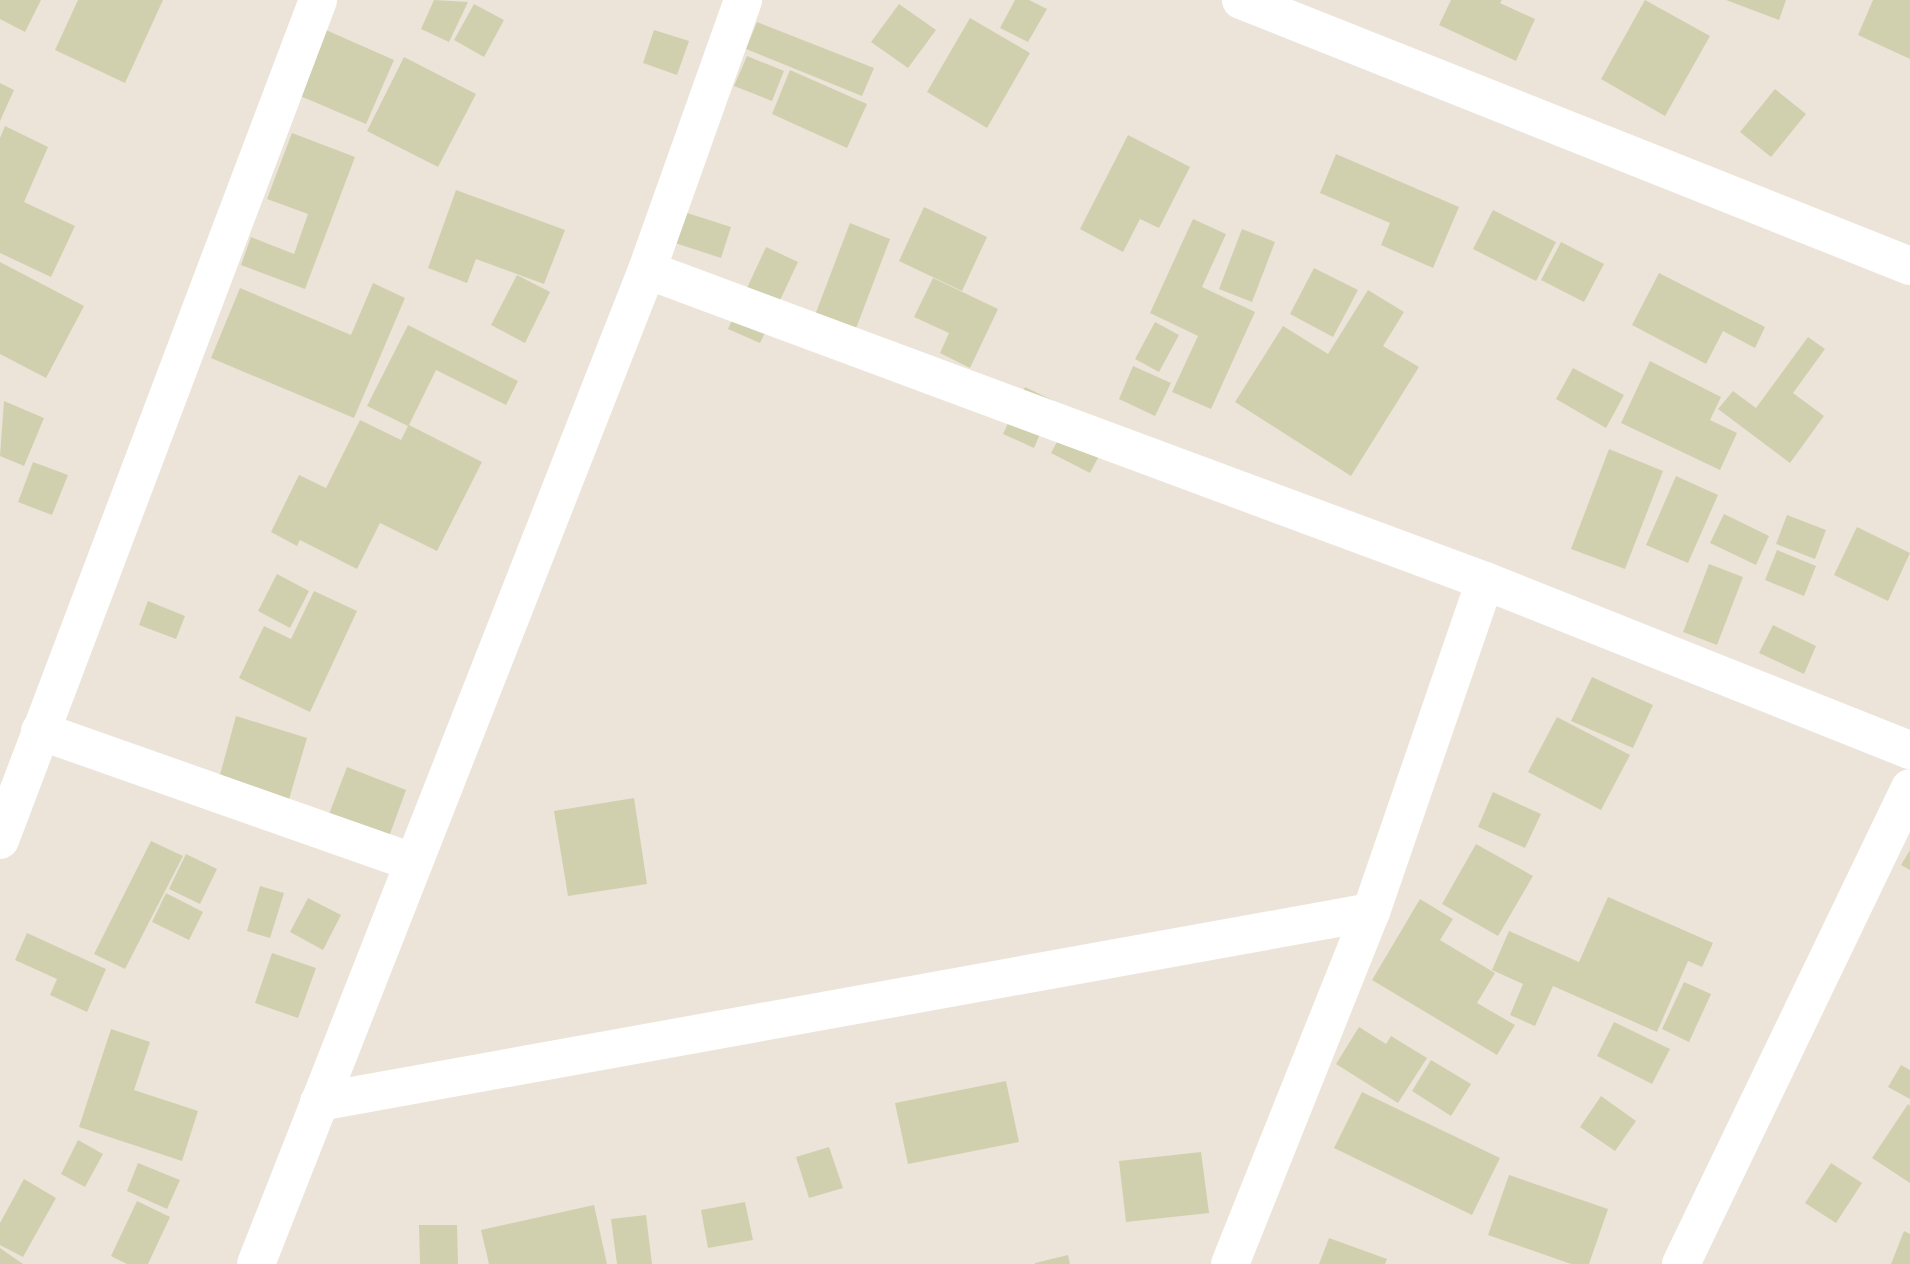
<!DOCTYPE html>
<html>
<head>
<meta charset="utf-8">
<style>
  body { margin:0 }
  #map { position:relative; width:1910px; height:1264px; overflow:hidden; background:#ece4d9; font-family:Jost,sans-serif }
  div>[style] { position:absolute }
  .building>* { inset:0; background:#d0d0af }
  .street>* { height:38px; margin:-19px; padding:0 19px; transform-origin:19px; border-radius:19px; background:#fff }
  span { translate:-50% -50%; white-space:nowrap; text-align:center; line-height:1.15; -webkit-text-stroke:5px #faf1e6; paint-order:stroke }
</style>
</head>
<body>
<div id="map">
  <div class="building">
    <i style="clip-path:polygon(0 0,41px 0,25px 32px,0 19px)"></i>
    <i style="clip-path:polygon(78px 0,163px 0,125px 83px,55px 50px)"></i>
    <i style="clip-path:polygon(434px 0,468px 2px,449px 42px,421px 29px)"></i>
    <i style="clip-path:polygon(1015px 0,1029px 0,1047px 9px,1028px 42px,1000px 28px)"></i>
    <i style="clip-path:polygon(1451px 0,1502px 0,1500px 3px,1535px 19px,1516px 61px,1439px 25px)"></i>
    <i style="clip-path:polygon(1645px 0,1710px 36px,1665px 116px,1601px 79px)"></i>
    <i style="clip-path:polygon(1726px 0,1786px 0,1779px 20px)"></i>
    <i style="clip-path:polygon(1873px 0,1910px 0,1910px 59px,1858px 35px)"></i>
    <i style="clip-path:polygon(474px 4px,504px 20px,484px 57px,454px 40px)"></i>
    <i style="clip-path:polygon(899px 4px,936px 30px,908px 68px,871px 42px)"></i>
    <i style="clip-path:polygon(970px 18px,1030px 53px,987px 128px,927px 92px)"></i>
    <i style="clip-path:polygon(757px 22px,874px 68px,862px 96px,746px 49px)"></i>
    <i style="clip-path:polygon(326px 30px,394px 60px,366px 124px,298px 95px)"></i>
    <i style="clip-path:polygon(654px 30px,689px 41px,677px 75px,643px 63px)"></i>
    <i style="clip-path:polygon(747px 56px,784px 71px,772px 101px,734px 86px)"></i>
    <i style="clip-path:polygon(404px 57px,476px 94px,438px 167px,367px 131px)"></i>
    <i style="clip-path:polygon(790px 70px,867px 104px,847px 148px,772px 114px)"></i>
    <i style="clip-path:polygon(0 83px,14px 90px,0 121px)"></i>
    <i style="clip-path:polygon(1775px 89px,1806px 114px,1771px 157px,1740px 132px)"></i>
    <i style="clip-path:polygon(5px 126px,48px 147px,24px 202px,75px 226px,51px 277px,0 253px,0 138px)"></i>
    <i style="clip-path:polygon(292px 133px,355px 157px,305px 289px,241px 265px,251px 237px,294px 254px,308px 214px,267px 199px)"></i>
    <i style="clip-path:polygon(1128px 135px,1190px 167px,1159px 228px,1140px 219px,1123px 252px,1080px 229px)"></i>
    <i style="clip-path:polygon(1336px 154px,1459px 207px,1433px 268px,1381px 245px,1390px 223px,1320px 193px)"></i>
    <i style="clip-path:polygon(456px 190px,565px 230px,544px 284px,476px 259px,467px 283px,428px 268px)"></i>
    <i style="clip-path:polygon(924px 207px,987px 237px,962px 291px,899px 261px)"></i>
    <i style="clip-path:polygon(1493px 210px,1556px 242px,1536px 281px,1473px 249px)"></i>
    <i style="clip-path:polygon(681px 211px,731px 227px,721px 258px,672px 242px)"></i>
    <i style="clip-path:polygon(1193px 219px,1226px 234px,1202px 287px,1255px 312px,1211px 409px,1172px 392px,1198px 336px,1150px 313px)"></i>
    <i style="clip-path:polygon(850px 223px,890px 239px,855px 331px,815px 315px)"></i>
    <i style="clip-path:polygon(1242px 229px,1275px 242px,1252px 302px,1219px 289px)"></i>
    <i style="clip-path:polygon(1561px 242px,1604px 264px,1584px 302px,1541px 280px)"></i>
    <i style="clip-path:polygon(766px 247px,798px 262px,760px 343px,728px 329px)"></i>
    <i style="clip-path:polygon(0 262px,84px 306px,46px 378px,0 354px)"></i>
    <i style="clip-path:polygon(1314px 268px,1358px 290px,1333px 337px,1290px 314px)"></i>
    <i style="clip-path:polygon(1659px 273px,1765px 327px,1755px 348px,1723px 331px,1706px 364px,1632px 325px)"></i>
    <i style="clip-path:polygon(517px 275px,550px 292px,525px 343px,491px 325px)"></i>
    <i style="clip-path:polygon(933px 278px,998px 309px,970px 368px,940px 353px,949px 333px,914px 317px)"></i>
    <i style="clip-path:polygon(373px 283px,405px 298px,354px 418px,211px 358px,240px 288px,351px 335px)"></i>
    <i style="clip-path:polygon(1368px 290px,1404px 312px,1383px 346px,1419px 367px,1351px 476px,1235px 402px,1283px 326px,1328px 354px)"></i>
    <i style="clip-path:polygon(1155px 322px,1179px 335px,1159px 372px,1135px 359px)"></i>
    <i style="clip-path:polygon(408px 325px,518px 381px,506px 405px,436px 370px,409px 425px,482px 462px,437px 551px,380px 523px,357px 569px,300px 540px,297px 546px,271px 532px,299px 475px,326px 488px,360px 420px,401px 440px,408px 426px,367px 406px)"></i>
    <i style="clip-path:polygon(1808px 337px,1825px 349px,1793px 393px,1824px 416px,1790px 463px,1718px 409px,1733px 391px,1756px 408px)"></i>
    <i style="clip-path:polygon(1650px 361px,1721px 397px,1710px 420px,1737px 433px,1720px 470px,1621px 423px)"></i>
    <i style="clip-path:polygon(1133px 366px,1171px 383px,1155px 416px,1119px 399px)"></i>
    <i style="clip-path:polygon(1573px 368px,1624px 395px,1606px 428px,1556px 399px)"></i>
    <i style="clip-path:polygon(1025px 387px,1054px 401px,1034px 448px,1003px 434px)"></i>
    <i style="clip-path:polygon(4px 401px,44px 418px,24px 466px,0 456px)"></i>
    <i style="clip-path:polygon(1071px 416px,1109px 437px,1090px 473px,1051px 453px)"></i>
    <i style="clip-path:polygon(1609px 449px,1663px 471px,1625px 569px,1571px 549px)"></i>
    <i style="clip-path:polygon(33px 462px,68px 475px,52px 515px,18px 502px)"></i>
    <i style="clip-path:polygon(1676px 476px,1718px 495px,1688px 563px,1646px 545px)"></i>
    <i style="clip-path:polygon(1724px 514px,1769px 536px,1756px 565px,1710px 543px)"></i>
    <i style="clip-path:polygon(1787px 515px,1826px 530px,1815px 559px,1776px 544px)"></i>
    <i style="clip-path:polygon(1857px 527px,1910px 553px,1888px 601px,1834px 575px)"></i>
    <i style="clip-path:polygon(1777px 550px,1816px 566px,1804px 596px,1765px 580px)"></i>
    <i style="clip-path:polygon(1709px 564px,1743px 577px,1717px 645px,1683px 632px)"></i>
    <i style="clip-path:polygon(277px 574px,309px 591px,290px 628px,258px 611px)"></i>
    <i style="clip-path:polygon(314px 591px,357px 611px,310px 712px,239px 678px,264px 626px,291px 639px)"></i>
    <i style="clip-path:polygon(148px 601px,185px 616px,176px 639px,139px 625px)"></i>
    <i style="clip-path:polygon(1773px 625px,1816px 646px,1804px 674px,1759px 653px)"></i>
    <i style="clip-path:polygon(1592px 677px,1653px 705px,1633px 748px,1571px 721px)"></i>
    <i style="clip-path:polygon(236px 716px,307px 738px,287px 806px,217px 786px)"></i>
    <i style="clip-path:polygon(1557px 717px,1630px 755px,1601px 810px,1528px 772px)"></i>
    <i style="clip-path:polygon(347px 767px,406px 790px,383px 853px,323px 830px)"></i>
    <i style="clip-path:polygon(1493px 792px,1541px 814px,1525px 848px,1478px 827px)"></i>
    <i style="clip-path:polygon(634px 798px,647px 884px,568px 896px,554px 811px)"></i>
    <i style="clip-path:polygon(151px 841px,183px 856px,125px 969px,94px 954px)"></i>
    <i style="clip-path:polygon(1476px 844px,1533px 876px,1498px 936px,1442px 904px)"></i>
    <i style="clip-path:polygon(1910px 850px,1910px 870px,1901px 865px)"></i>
    <i style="clip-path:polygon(186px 854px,217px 869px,200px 904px,169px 889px)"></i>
    <i style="clip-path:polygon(260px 886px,284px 893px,270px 938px,247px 931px)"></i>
    <i style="clip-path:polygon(166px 893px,203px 912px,189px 940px,152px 922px)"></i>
    <i style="clip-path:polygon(1608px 897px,1713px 943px,1702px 967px,1688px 961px,1657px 1032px,1553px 986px,1535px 1026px,1510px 1015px,1523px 984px,1492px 970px,1509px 931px,1579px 962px)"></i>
    <i style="clip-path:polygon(308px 898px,341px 915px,323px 950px,290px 932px)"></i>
    <i style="clip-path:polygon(1420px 899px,1453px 919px,1440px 940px,1495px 973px,1477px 1003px,1515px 1025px,1497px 1055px,1372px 980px)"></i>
    <i style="clip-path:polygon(27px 933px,106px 969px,87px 1012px,50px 995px,57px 979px,15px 960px)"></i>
    <i style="clip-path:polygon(272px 953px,316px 968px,298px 1018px,255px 1003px)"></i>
    <i style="clip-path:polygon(1684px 982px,1711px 994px,1689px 1042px,1662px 1029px)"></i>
    <i style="clip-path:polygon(1614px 1022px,1670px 1049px,1652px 1084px,1597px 1056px)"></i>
    <i style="clip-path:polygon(1359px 1027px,1386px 1044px,1391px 1036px,1427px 1058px,1398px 1103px,1336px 1064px)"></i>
    <i style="clip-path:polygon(111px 1029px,150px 1042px,134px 1090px,198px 1111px,182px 1161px,79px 1127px)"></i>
    <i style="clip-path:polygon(1431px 1060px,1471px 1084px,1451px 1116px,1412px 1091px)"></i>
    <i style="clip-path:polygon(1901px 1065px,1910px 1070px,1910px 1099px,1888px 1087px)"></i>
    <i style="clip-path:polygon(1006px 1081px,1019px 1142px,908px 1164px,895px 1103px)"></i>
    <i style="clip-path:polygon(1362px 1092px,1500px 1158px,1472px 1215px,1334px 1148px)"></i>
    <i style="clip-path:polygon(1601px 1096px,1636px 1121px,1615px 1151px,1580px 1127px)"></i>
    <i style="clip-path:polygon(1908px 1104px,1910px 1106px,1910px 1183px,1872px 1158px)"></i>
    <i style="clip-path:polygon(78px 1140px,103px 1154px,85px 1187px,61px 1174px)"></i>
    <i style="clip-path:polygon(829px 1147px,843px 1188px,809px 1198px,796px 1157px)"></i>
    <i style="clip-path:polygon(1201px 1152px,1209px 1213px,1126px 1222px,1119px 1161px)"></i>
    <i style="clip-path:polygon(138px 1163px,180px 1180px,167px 1209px,127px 1191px)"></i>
    <i style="clip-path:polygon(1831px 1163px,1862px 1183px,1836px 1223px,1805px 1203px)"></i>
    <i style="clip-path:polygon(1509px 1175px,1608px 1209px,1589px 1264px,1571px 1264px,1488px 1235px)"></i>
    <i style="clip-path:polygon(24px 1179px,56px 1198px,23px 1257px,0 1245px,0 1223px)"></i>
    <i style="clip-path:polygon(137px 1201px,170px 1217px,148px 1264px,127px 1264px,111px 1256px)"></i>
    <i style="clip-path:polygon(745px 1202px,753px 1240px,708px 1248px,701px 1210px)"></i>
    <i style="clip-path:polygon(594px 1205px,607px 1264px,489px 1264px,481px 1230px)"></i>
    <i style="clip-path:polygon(646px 1215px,652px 1264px,617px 1264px,611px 1219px)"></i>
    <i style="clip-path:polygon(419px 1225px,457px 1225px,458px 1264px,420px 1264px)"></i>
    <i style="clip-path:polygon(1904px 1231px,1910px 1234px,1910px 1264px,1891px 1264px)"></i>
    <i style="clip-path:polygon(1329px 1238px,1387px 1259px,1385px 1264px,1319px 1264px)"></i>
    <i style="clip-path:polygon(0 1248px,23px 1264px,0 1264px)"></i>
    <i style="clip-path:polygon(1068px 1255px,1070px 1264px,1035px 1264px,1035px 1263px)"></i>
  </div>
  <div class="street">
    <i style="left:1241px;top:0;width:720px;rotate:21.68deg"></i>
    <i style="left:647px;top:270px;width:894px;rotate:20.36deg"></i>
    <i style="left:1485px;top:581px;width:457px;rotate:21.7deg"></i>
    <i style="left:40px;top:731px;width:395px;rotate:19.4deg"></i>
    <i style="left:0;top:840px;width:898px;rotate:-69.26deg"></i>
    <i style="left:319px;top:1102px;width:1069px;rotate:-10.24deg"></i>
    <i style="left:256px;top:1264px;width:1068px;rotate:-68.53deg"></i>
    <i style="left:647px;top:270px;width:287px;rotate:-70.4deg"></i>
    <i style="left:1230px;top:1264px;width:379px;rotate:-68.2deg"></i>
    <i style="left:1371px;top:912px;width:350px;rotate:-71deg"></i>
    <i style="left:1681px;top:1264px;width:528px;rotate:-64.31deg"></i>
  </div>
</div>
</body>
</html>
